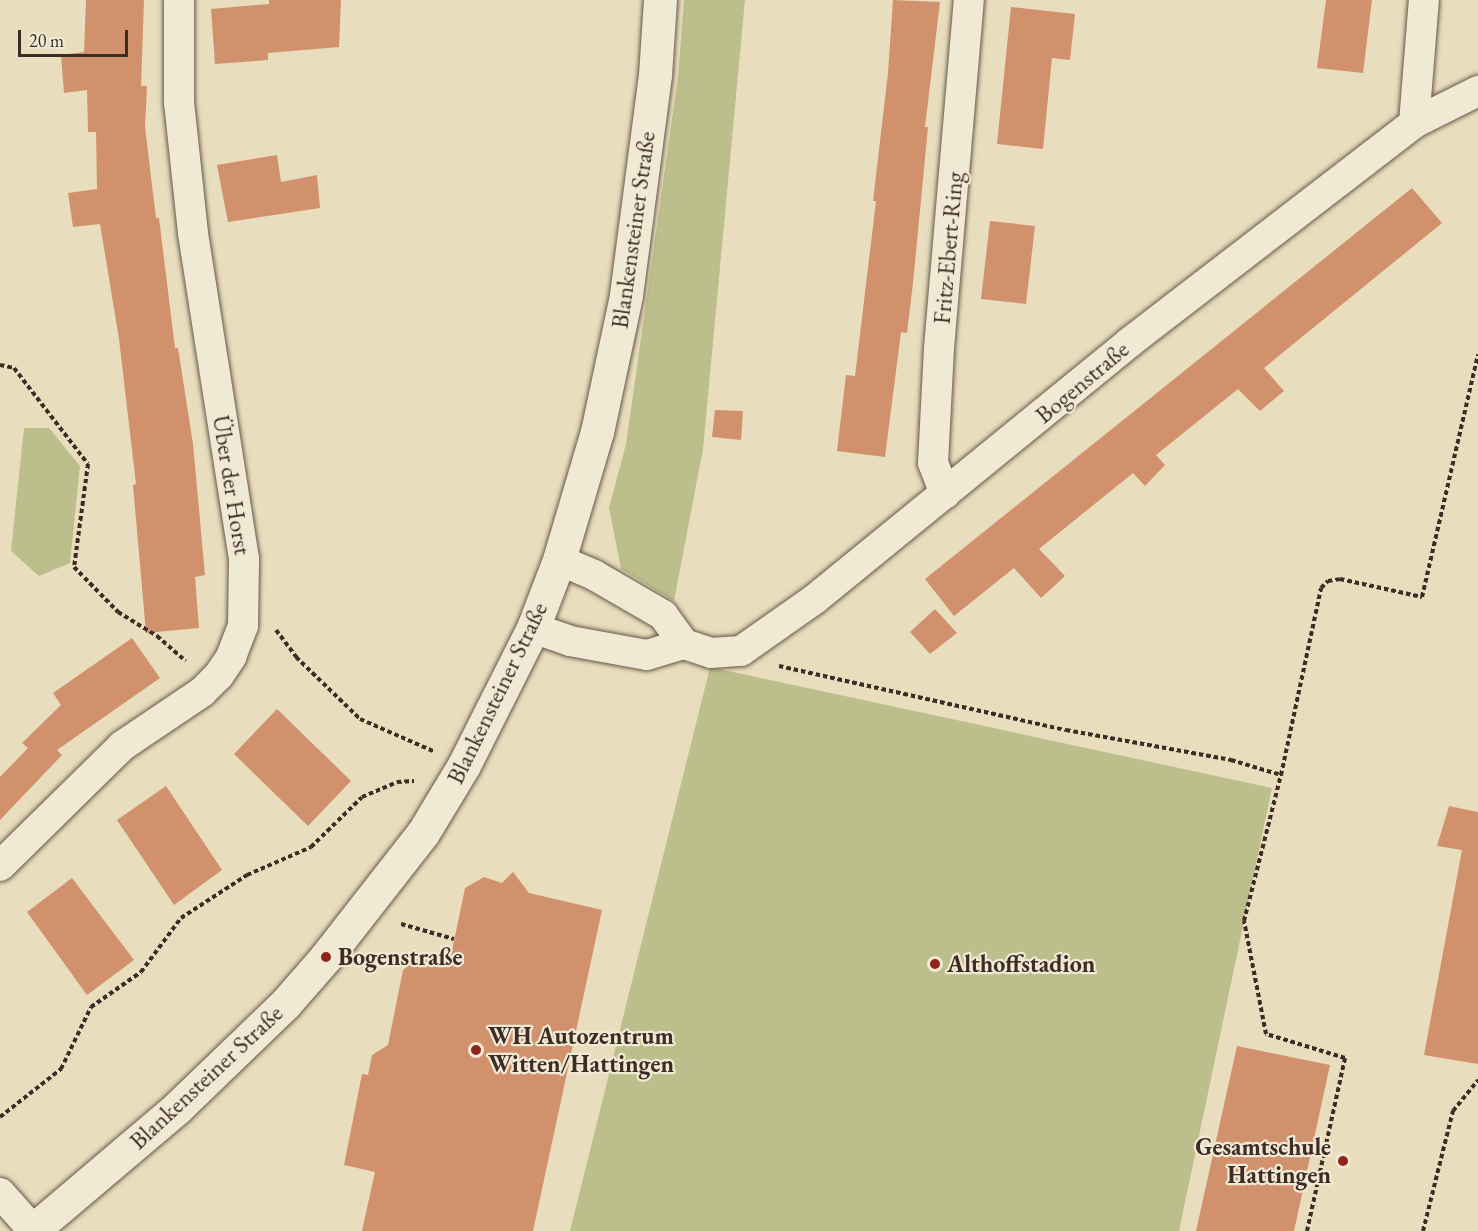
<!DOCTYPE html>
<html>
<head>
<meta charset="utf-8">
<style>
  body { margin:0 }
  #map { position:relative; width:1478px; height:1231px; overflow:hidden; background:#e8ddbc; font-family:"EB Garamond",serif }
  div>[style] { position:absolute }
  .green>* { inset:0; background:#bcbf8c }
  .building>* { inset:0; background:#d2916d }
  .path>* { height:4px; margin-top:-2px; transform-origin:0; background:repeating-linear-gradient(90deg,#3d2b25 0 4.5px,transparent 0 7.5px) }
  .roads { filter:drop-shadow(0 0 2px #68584b) drop-shadow(0 0 2px #68584b) }
  .street>* { height:30px; margin:-15px; padding:0 15px; transform-origin:15px; border-radius:15px; background:#f0e9d3 }
  .secondary>* { height:33px; margin:-16.5px; padding:0 16.5px; transform-origin:16.5px; border-radius:16.5px; background:#f0e9d3 }
  .dots>* { width:16px; height:16px; translate:-50% -50%; box-sizing:border-box; border:3px solid #f0e9d3; border-radius:50% }
  span { translate:-50% -50%; white-space:nowrap; text-align:center; line-height:1.15; -webkit-text-stroke:4.5px #f0e9d3; paint-order:stroke }
  .street-label { font-size:24px; color:#3d2b25 }
  .poi-label { font-size:24px; color:#3d2b25; font-weight:700 }
  .left { translate:0 -50%; text-align:left }
  .right { translate:-100% -50%; text-align:right }
  .scale { position:absolute; left:18px; top:30px; width:110px; height:27px; box-sizing:border-box; border:3px solid #3d2b25; border-top:0; padding-left:8px; font-size:18px; line-height:21px; white-space:nowrap; color:#3d2b25; -webkit-text-stroke:4px #f0e9d3; paint-order:stroke }
</style>
</head>
<body>
<div id="map">
  <div class="green">
    <i style="clip-path:polygon(684px 0,745px 0,703px 449px,674px 601px,621px 569px,609px 508px,626px 444px,678px 77px)"></i>
    <i style="clip-path:polygon(24px 428px,49px 428px,80px 466px,70px 563px,39px 576px,11px 551px)"></i>
    <i style="clip-path:polygon(710px 667px,1272px 788px,1179px 1231px,570px 1231px)"></i>
  </div>
  <div class="building">
    <i style="clip-path:polygon(86px 0,144px 0,141px 86px,147px 86px,145px 127px,156px 218px,159px 218px,175px 348px,178px 348px,193px 444px,205px 575px,195px 577px,199px 628px,146px 633px,133px 485px,136px 484px,119px 339px,100px 224px,73px 227px,68px 193px,97px 189px,96px 132px,88px 132px,87px 90px,64px 93px,61px 55px,84px 52px)"></i>
    <i style="clip-path:polygon(269px 0,341px 0,339px 47px,268px 53px,268px 60px,215px 64px,211px 9px,269px 4px)"></i>
    <i style="clip-path:polygon(893px 0,940px 2px,925px 127px,928px 127px,913px 283px,907px 333px,901px 332px,885px 457px,837px 451px,846px 375px,855px 376px,876px 201px,873px 201px,888px 73px)"></i>
    <i style="clip-path:polygon(1326px 0,1372px 0,1363px 73px,1317px 68px)"></i>
    <i style="clip-path:polygon(1011px 7px,1075px 14px,1070px 60px,1052px 58px,1043px 149px,997px 144px)"></i>
    <i style="clip-path:polygon(277px 155px,281px 182px,317px 175px,320px 208px,228px 222px,217px 165px)"></i>
    <i style="clip-path:polygon(1412px 188px,1442px 223px,1264px 368px,1284px 391px,1260px 411px,1238px 389px,1156px 455px,1165px 465px,1145px 486px,1133px 473px,1039px 549px,1065px 576px,1041px 598px,1014px 568px,954px 616px,925px 579px)"></i>
    <i style="clip-path:polygon(990px 221px,1035px 226px,1026px 304px,981px 299px)"></i>
    <i style="clip-path:polygon(715px 410px,743px 411px,741px 440px,712px 437px)"></i>
    <i style="clip-path:polygon(935px 609px,957px 633px,930px 654px,910px 632px)"></i>
    <i style="clip-path:polygon(132px 638px,160px 678px,57px 750px,62px 755px,0 820px,0 777px,28px 748px,22px 743px,61px 705px,53px 693px)"></i>
    <i style="clip-path:polygon(277px 709px,351px 781px,308px 826px,234px 754px)"></i>
    <i style="clip-path:polygon(166px 786px,222px 870px,174px 905px,117px 820px)"></i>
    <i style="clip-path:polygon(1449px 806px,1478px 812px,1478px 1064px,1424px 1055px,1462px 850px,1437px 846px)"></i>
    <i style="clip-path:polygon(513px 872px,529px 893px,602px 910px,533px 1231px,362px 1231px,375px 1172px,344px 1165px,362px 1074px,368px 1075px,372px 1055px,388px 1045px,403px 970px,420px 957px,449px 965px,465px 888px,484px 877px,502px 883px)"></i>
    <i style="clip-path:polygon(72px 878px,134px 960px,87px 995px,27px 912px)"></i>
    <i style="clip-path:polygon(1237px 1046px,1330px 1065px,1294px 1231px,1196px 1231px)"></i>
  </div>
  <div class="path">
    <i style="left:0;top:365px;width:14px;rotate:12deg"></i>
    <i style="left:14px;top:368px;width:121px;rotate:52.4deg"></i>
    <i style="left:88px;top:464px;width:104px;rotate:97.7deg"></i>
    <i style="left:74px;top:567px;width:63px;rotate:45.6deg"></i>
    <i style="left:118px;top:612px;width:46px;rotate:31.6deg"></i>
    <i style="left:157px;top:636px;width:38px;rotate:41deg"></i>
    <i style="left:276px;top:630px;width:34px;rotate:53deg"></i>
    <i style="left:296px;top:657px;width:89px;rotate:44.1deg"></i>
    <i style="left:360px;top:719px;width:80px;rotate:23.7deg"></i>
    <i style="left:779px;top:666px;width:294px;rotate:12.6deg"></i>
    <i style="left:1066px;top:730px;width:168px;rotate:10.3deg"></i>
    <i style="left:1231px;top:760px;width:52px;rotate:16.7deg"></i>
    <i style="left:401px;top:924px;width:55px;rotate:15.8deg"></i>
    <i style="left:0;top:1117px;width:78px;rotate:-38.2deg"></i>
    <i style="left:61px;top:1069px;width:69px;rotate:-64.2deg"></i>
    <i style="left:91px;top:1007px;width:61px;rotate:-35deg"></i>
    <i style="left:141px;top:972px;width:67px;rotate:-53.5deg"></i>
    <i style="left:181px;top:918px;width:79px;rotate:-33.1deg"></i>
    <i style="left:247px;top:875px;width:70px;rotate:-23.6deg"></i>
    <i style="left:311px;top:847px;width:71px;rotate:-44.4deg"></i>
    <i style="left:362px;top:797px;width:38px;rotate:-23deg"></i>
    <i style="left:397px;top:782px;width:17px;rotate:-3deg"></i>
    <i style="left:1307px;top:1231px;width:177px;rotate:-77.6deg"></i>
    <i style="left:1345px;top:1058px;width:83px;rotate:-163.1deg"></i>
    <i style="left:1266px;top:1034px;width:115px;rotate:-101deg"></i>
    <i style="left:1244px;top:921px;width:151px;rotate:-75.8deg"></i>
    <i style="left:1281px;top:775px;width:191px;rotate:-77.9deg"></i>
    <i style="left:1321px;top:588px;width:10px;rotate:-45deg"></i>
    <i style="left:1328px;top:581px;width:12px;rotate:-9deg"></i>
    <i style="left:1340px;top:579px;width:84px;rotate:12.4deg"></i>
    <i style="left:1422px;top:597px;width:249px;rotate:-77deg"></i>
    <i style="left:1423px;top:1231px;width:124px;rotate:-76deg"></i>
    <i style="left:1453px;top:1111px;width:40px;rotate:-51deg"></i>
  </div>
  <div class="roads">
    <div class="street">
      <i style="left:1414px;top:123px;width:123px;rotate:-85.4deg"></i>
      <i style="left:945px;top:494px;width:33px;rotate:-111deg"></i>
      <i style="left:933px;top:463px;width:115px;rotate:-87deg"></i>
      <i style="left:939px;top:348px;width:349px;rotate:-85.1deg"></i>
      <i style="left:559px;top:560px;width:38px;rotate:23deg"></i>
      <i style="left:594px;top:575px;width:80px;rotate:30.1deg"></i>
      <i style="left:663px;top:615px;width:36px;rotate:54deg"></i>
      <i style="left:533px;top:628px;width:39px;rotate:19deg"></i>
      <i style="left:570px;top:641px;width:78px;rotate:10.3deg"></i>
      <i style="left:647px;top:655px;width:39px;rotate:-17deg"></i>
      <i style="left:684px;top:644px;width:28px;rotate:18deg"></i>
      <i style="left:711px;top:653px;width:30px;rotate:-4deg"></i>
      <i style="left:741px;top:651px;width:90px;rotate:-35.1deg"></i>
      <i style="left:815px;top:599px;width:407px;rotate:-39.2deg"></i>
      <i style="left:1130px;top:342px;width:359px;rotate:-37.6deg"></i>
      <i style="left:1414px;top:123px;width:72px;rotate:-26.6deg"></i>
      <i style="left:0;top:866px;width:171px;rotate:-44.5deg"></i>
      <i style="left:122px;top:746px;width:97px;rotate:-34deg"></i>
      <i style="left:202px;top:692px;width:24px;rotate:-45deg"></i>
      <i style="left:219px;top:675px;width:22px;rotate:-56deg"></i>
      <i style="left:231px;top:657px;width:33px;rotate:-69deg"></i>
      <i style="left:243px;top:626px;width:67px;rotate:-89.1deg"></i>
      <i style="left:244px;top:559px;width:330px;rotate:-98.9deg"></i>
      <i style="left:193px;top:233px;width:131px;rotate:-96.1deg"></i>
      <i style="left:179px;top:103px;width:103px;rotate:-90deg"></i>
      <i style="left:0;top:1193px;width:50px;rotate:48.3deg"></i>
    </div>
    <div class="secondary">
      <i style="left:32px;top:1231px;width:192px;rotate:-40.3deg"></i>
      <i style="left:178px;top:1107px;width:149px;rotate:-43.9deg"></i>
      <i style="left:285px;top:1004px;width:62px;rotate:-48.9deg"></i>
      <i style="left:326px;top:957px;width:157px;rotate:-52deg"></i>
      <i style="left:423px;top:833px;width:79px;rotate:-58.9deg"></i>
      <i style="left:464px;top:765px;width:153px;rotate:-63.3deg"></i>
      <i style="left:533px;top:628px;width:73px;rotate:-69.1deg"></i>
      <i style="left:559px;top:560px;width:134px;rotate:-73.5deg"></i>
      <i style="left:597px;top:432px;width:140px;rotate:-78deg"></i>
      <i style="left:626px;top:295px;width:222px;rotate:-82.5deg"></i>
      <i style="left:655px;top:75px;width:75px;rotate:-86.2deg"></i>
    </div>
  </div>
  <div class="dots">
    <i style="left:326px;top:957px;background:#8f2418"></i>
    <i style="left:935px;top:964px;background:#8f2418"></i>
    <i style="left:476px;top:1050px;background:#8f2418"></i>
    <i style="left:1343px;top:1161px;background:#8f2418"></i>
  </div>
  <div class="street-label">
    <span style="left:633px;top:230px;rotate:-82deg">Blankensteiner Straße</span>
    <span style="left:948px;top:248px;rotate:-85deg">Fritz-Ebert-Ring</span>
    <span style="left:1082px;top:382px;rotate:-40deg">Bogenstraße</span>
    <span style="left:232px;top:485px;rotate:81deg">Über der Horst</span>
    <span style="left:497px;top:693px;rotate:-64deg">Blankensteiner Straße</span>
    <span style="left:206px;top:1077px;rotate:-43deg">Blankensteiner Straße</span>
  </div>
  <div class="poi-label">
    <span class="left" style="left:338px;top:957px">Bogenstraße</span>
    <span class="left" style="left:947px;top:964px">Althoffstadion</span>
    <span class="left" style="left:488px;top:1050px">WH Autozentrum<br>Witten/Hattingen</span>
    <span class="right" style="left:1331px;top:1161px">Gesamtschule<br>Hattingen</span>
  </div>
  <div class="scale">20 m</div>
</div>
</body>
</html>
